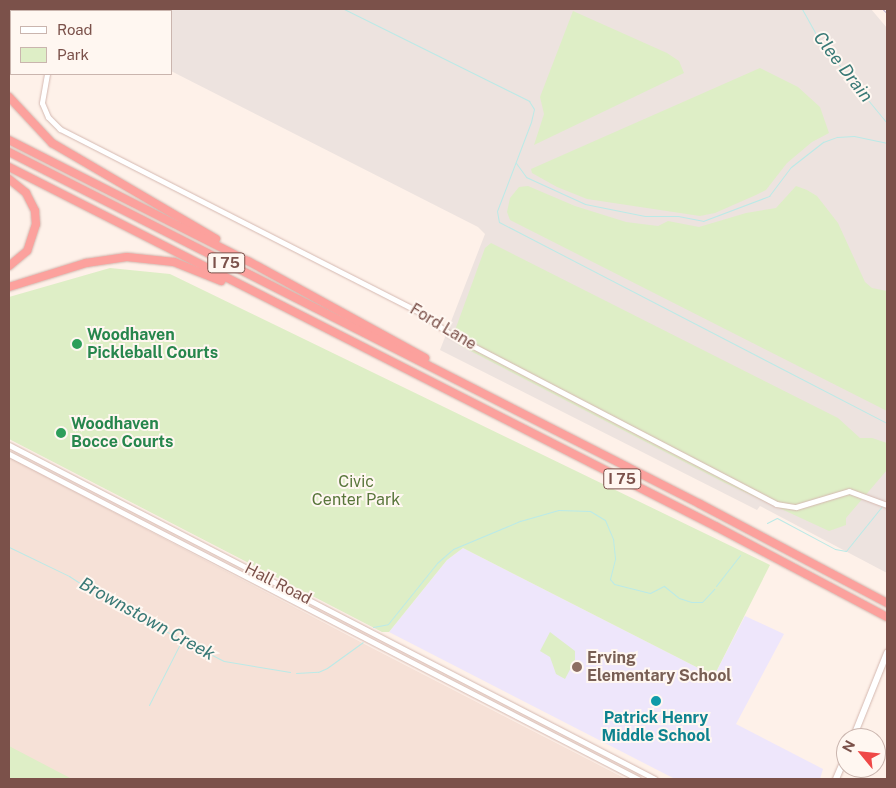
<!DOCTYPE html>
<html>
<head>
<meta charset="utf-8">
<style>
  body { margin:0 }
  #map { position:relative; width:896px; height:788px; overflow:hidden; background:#fef1e9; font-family:"Public Sans",sans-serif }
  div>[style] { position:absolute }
  .residential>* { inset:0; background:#f6e1d7 }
  .industrial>* { inset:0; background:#ede3df }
  .education>* { inset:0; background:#eee6fb }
  .green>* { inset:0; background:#deeec6 }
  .stream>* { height:1px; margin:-0.5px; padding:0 0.5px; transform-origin:0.5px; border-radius:0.5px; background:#bbeae7 }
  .roads { filter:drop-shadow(0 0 1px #d4b8b0) drop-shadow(0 0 1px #d4b8b0) }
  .tertiary>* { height:5px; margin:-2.5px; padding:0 2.5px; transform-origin:2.5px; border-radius:2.5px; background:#fff }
  .secondary>* { height:6px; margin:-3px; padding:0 3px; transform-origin:3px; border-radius:3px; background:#fff }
  .motorway>* { height:8px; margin:-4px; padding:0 4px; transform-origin:4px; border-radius:4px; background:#fca19d }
  .rail>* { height:1px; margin-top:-0.5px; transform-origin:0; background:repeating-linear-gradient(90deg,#b1a5ca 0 8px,transparent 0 13px) }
  .dots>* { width:14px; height:14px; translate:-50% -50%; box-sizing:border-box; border:2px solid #fff7f1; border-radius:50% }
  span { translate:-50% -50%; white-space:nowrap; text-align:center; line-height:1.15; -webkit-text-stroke:4px #fff7f1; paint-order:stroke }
  .shield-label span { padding:1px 4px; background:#fff7f1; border:1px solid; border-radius:4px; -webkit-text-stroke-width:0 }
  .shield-label { font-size:15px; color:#7b514a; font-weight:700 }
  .street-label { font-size:16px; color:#7b514a }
  .leisure-label { font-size:16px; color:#27864d; font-weight:700 }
  .left { translate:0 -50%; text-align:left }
  .park-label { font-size:16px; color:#59763b }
  .education-label { font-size:16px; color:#785e54; font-weight:700 }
  .culture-label { font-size:16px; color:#0d838f; font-weight:700 }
  .water-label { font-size:18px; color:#397976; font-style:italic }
  .frame { position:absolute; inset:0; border:10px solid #7b514a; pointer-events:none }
  .legend { position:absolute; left:10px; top:10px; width:162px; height:65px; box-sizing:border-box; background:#fff7f1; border:1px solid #cab5ae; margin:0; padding:6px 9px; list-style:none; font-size:15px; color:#7b514a }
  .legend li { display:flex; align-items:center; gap:10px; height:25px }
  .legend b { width:25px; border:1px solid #cab5ae }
  .north { position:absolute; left:836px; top:728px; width:50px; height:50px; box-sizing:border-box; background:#fff7f1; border:1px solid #cab5ae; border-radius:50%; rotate:298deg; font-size:14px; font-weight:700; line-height:20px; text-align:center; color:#7b514a }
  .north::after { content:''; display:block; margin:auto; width:18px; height:22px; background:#ef4847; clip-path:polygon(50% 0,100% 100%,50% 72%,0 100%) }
</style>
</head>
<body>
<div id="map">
  <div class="residential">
    <i style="clip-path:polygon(9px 457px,372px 648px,626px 779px,9px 779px)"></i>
  </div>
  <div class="industrial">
    <i style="clip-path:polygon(75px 9px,871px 9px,887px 28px,887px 573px,760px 506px,757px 510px,440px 350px,485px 234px,478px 227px,171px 71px,171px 11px,74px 11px)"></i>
  </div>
  <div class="education">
    <i style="clip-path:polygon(463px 548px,714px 676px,745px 616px,784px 634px,736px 724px,823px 769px,820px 779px,675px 779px,389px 632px,447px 560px)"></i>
  </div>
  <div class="green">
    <i style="clip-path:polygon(573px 11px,667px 53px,679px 61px,684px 73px,534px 145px,544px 114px,540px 97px)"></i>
    <i style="clip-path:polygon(760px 68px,798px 87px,820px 107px,829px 133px,812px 142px,787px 163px,766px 190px,756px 195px,715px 213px,700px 216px,587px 199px,557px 187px,532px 173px,531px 169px)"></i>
    <i style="clip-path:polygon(528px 186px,575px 206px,626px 222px,658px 226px,668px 221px,699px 227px,746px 213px,776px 208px,796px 186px,807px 190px,817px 196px,838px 223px,865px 282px,872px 288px,887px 291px,887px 411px,510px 220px,507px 212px,510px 198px,519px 187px)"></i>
    <i style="clip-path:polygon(491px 243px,838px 418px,860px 438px,872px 438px,887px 443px,887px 470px,846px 518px,846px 525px,829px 531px,725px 483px,459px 345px,454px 333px,485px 248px)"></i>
    <i style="clip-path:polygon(110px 268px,170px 274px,770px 565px,714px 676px,463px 548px,447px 560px,389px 632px,382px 632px,9px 439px,9px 297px)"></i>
    <i style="clip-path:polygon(550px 632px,575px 651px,575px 660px,565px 679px,556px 674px,550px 657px,540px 651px)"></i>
    <i style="clip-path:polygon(9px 746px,72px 779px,9px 779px)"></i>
  </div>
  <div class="stream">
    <i style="left:344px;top:9px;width:207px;rotate:26.4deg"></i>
    <i style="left:529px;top:101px;width:9px;rotate:58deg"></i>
    <i style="left:534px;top:109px;width:13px;rotate:103deg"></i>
    <i style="left:531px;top:122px;width:95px;rotate:110.9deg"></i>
    <i style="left:497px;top:211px;width:11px;rotate:80deg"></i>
    <i style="left:499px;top:222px;width:437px;rotate:27.4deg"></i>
    <i style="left:802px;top:9px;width:39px;rotate:61deg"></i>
    <i style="left:821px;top:43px;width:104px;rotate:50.5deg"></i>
    <i style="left:516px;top:163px;width:17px;rotate:54deg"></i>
    <i style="left:526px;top:177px;width:65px;rotate:24.6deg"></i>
    <i style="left:585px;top:204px;width:61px;rotate:11.3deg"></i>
    <i style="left:645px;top:216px;width:33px"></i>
    <i style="left:678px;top:216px;width:25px;rotate:11deg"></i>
    <i style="left:703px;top:221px;width:71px;rotate:-20.7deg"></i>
    <i style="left:769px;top:196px;width:36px;rotate:-53deg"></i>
    <i style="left:791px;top:167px;width:41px;rotate:-38deg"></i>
    <i style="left:823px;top:142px;width:15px;rotate:-20deg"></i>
    <i style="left:837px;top:137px;width:17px;rotate:-3deg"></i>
    <i style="left:854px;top:136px;width:34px;rotate:12deg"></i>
    <i style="left:767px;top:523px;width:11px;rotate:-27deg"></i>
    <i style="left:777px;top:518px;width:66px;rotate:28.1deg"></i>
    <i style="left:835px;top:549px;width:11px;rotate:10deg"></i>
    <i style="left:846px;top:551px;width:59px;rotate:-51.2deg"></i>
    <i style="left:9px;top:547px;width:67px;rotate:25.8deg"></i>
    <i style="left:69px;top:576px;width:48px;rotate:33deg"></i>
    <i style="left:109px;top:602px;width:129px;rotate:27.2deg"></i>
    <i style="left:224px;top:661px;width:67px;rotate:9.5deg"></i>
    <i style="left:716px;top:586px;width:39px;rotate:-52deg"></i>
    <i style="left:373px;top:627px;width:15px;rotate:-11deg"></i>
    <i style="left:388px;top:624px;width:78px;rotate:-51.2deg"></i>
    <i style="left:437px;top:563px;width:21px;rotate:-41deg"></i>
    <i style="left:453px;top:549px;width:73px;rotate:-22.7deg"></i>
    <i style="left:520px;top:521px;width:40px;rotate:-16deg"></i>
    <i style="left:558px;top:510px;width:32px;rotate:2deg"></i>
    <i style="left:590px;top:511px;width:17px;rotate:31deg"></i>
    <i style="left:605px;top:520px;width:21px;rotate:67deg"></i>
    <i style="left:613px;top:539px;width:20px;rotate:84deg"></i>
    <i style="left:615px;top:559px;width:21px;rotate:104deg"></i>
    <i style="left:610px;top:579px;width:6px;rotate:51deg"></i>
    <i style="left:614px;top:584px;width:37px;rotate:14deg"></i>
    <i style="left:650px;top:593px;width:16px;rotate:-27deg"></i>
    <i style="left:664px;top:586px;width:19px;rotate:39deg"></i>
    <i style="left:679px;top:598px;width:13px;rotate:18deg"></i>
    <i style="left:691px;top:602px;width:11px"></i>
    <i style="left:702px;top:602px;width:18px;rotate:-47deg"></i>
    <i style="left:296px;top:673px;width:22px;rotate:-3deg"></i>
    <i style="left:318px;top:672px;width:10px;rotate:-24deg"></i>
    <i style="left:327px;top:668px;width:44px;rotate:-35.8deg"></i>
    <i style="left:149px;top:705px;width:73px;rotate:-63.1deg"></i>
  </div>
  <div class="roads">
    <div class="tertiary">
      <i style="left:69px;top:11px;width:2px;rotate:-90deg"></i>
      <i style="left:47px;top:74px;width:29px;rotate:100deg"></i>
      <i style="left:42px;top:103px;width:15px;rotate:67deg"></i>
      <i style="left:48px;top:117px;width:17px;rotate:45deg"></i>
      <i style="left:60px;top:129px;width:405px;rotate:27deg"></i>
      <i style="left:421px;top:313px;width:36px;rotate:36deg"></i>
      <i style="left:450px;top:334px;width:368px;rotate:27.5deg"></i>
      <i style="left:776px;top:504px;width:20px;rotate:9deg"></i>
      <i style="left:796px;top:507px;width:55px;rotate:-16.8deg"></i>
      <i style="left:849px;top:491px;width:40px;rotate:20.2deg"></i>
      <i style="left:9px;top:445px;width:727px;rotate:27.34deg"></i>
      <i style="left:9px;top:454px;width:708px;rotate:27.33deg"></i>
    </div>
    <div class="secondary">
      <i style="left:853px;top:738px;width:92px;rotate:-68.2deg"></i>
      <i style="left:836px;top:779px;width:26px;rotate:-67deg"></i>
    </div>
    <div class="motorway">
      <i style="left:9px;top:97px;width:63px;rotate:46.9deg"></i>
      <i style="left:52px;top:143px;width:190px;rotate:30.3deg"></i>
      <i style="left:9px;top:140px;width:268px;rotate:26.9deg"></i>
      <i style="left:248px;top:261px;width:202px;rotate:28.7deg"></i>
      <i style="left:9px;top:152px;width:775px;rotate:26.99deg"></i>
      <i style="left:700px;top:504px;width:212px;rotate:27.9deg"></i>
      <i style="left:9px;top:167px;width:794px;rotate:26.95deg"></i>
      <i style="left:717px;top:527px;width:192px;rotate:27.9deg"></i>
      <i style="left:9px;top:179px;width:22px;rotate:39deg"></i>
      <i style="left:26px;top:193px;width:20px;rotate:63deg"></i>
      <i style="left:35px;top:211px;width:13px;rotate:86deg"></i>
      <i style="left:36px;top:224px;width:28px;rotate:108deg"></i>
      <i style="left:27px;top:251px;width:23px;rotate:140deg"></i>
      <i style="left:9px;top:287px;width:81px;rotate:-17.3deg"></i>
      <i style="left:86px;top:263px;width:41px;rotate:-8.3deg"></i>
      <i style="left:127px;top:257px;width:47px;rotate:6.1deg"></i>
      <i style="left:174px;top:262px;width:51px;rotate:22deg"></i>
    </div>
  </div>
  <div class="rail">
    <i style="left:883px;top:9px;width:6px;rotate:45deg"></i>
  </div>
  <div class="dots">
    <i style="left:77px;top:344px;background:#2e9e5b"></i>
    <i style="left:61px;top:433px;background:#2e9e5b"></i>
    <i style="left:577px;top:667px;background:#8d6e63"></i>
    <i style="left:656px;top:701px;background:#0f9aa8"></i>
  </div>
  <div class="shield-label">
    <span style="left:226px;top:263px">I 75</span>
    <span style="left:622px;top:479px">I 75</span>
  </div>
  <div class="street-label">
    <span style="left:443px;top:327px;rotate:31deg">Ford Lane</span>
    <span style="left:278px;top:584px;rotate:27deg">Hall Road</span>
  </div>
  <div class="leisure-label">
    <span class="left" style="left:87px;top:344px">Woodhaven<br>Pickleball Courts</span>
    <span class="left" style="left:71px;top:433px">Woodhaven<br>Bocce Courts</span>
  </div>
  <div class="park-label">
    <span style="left:356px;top:491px">Civic<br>Center Park</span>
  </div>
  <div class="education-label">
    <span class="left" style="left:587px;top:667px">Erving<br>Elementary School</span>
  </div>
  <div class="culture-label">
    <span style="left:656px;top:727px">Patrick Henry<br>Middle School</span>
  </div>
  <div class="water-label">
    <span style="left:843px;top:67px;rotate:52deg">Clee Drain</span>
    <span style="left:147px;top:619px;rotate:29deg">Brownstown Creek</span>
  </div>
  <div class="frame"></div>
  <ul class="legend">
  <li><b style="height:6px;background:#fff"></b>Road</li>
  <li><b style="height:14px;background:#deeec6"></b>Park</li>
  </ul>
  <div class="north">N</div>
</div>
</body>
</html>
